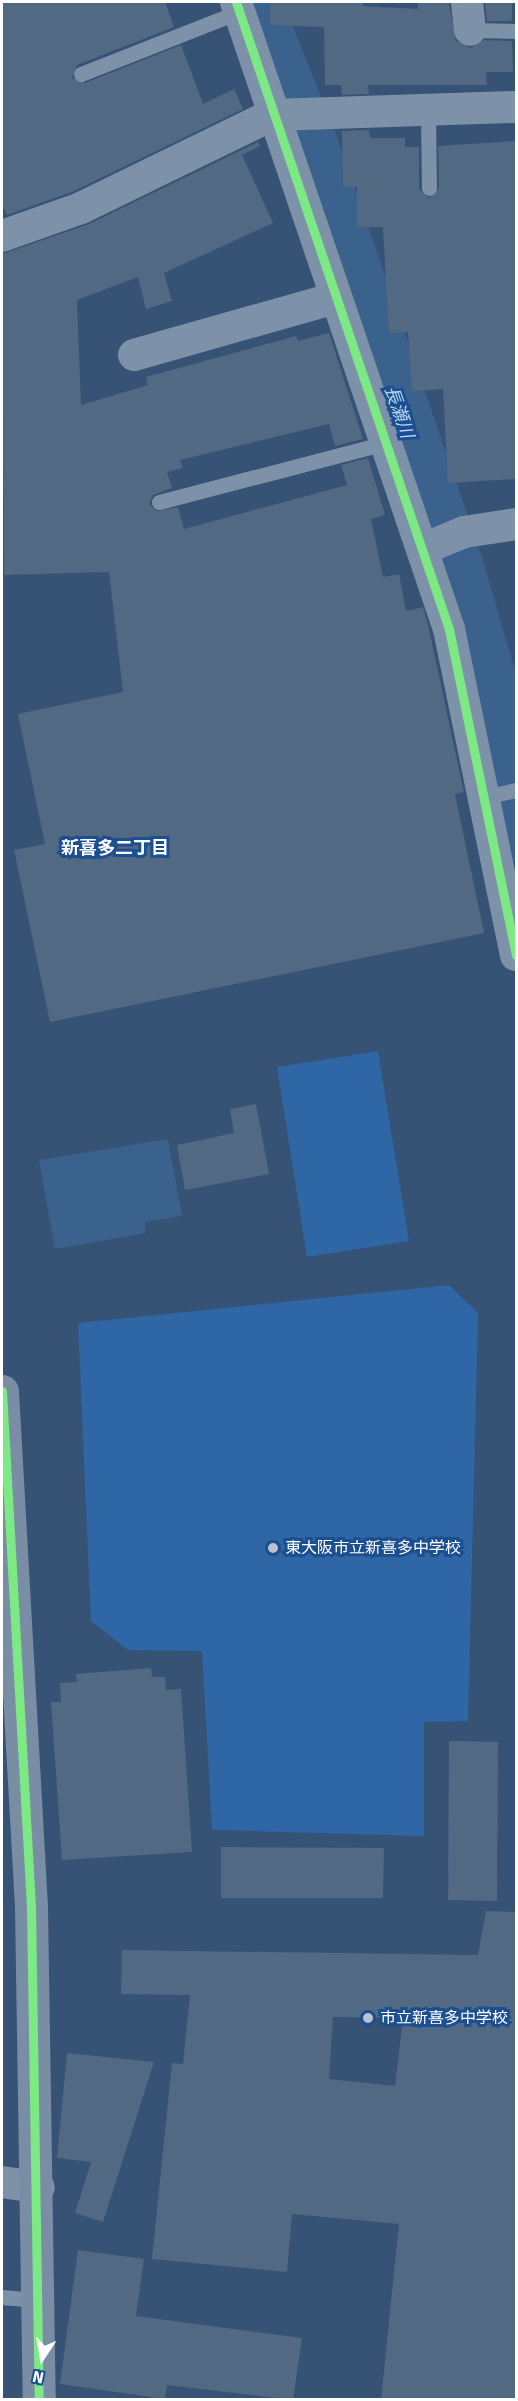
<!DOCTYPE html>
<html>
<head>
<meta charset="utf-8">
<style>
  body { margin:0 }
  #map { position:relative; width:518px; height:2401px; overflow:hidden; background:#365274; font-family:Signika,"Noto Sans JP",sans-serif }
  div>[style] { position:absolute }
  .green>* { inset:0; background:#2f66a5 }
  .water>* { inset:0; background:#3b618d }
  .river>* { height:62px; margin:-31px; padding:0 31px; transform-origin:31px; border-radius:31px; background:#3b618d }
  .building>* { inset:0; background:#526984 }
  .lane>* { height:15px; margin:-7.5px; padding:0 7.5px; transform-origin:7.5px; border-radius:7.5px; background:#7d92a8 }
  .street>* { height:32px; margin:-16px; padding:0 16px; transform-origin:16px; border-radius:16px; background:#7d92a8 }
  .secondary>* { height:33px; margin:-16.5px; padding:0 16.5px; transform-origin:16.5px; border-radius:16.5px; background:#798da4 }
  .cycleway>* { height:9px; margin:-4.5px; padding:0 4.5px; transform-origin:4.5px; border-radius:4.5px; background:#7ce984 }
  .dots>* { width:16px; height:16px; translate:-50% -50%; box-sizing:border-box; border:3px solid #1b4f8f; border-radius:50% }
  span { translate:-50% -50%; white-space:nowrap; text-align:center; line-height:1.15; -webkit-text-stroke:6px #1b4f8f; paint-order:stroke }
  .poi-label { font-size:16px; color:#fff }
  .left { translate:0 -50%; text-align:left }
  .water-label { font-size:18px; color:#b5d3f5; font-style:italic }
  .neighbourhood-label { font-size:18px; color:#fff; font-weight:700 }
  .frame { position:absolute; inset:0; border:3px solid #fff; pointer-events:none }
  .north { position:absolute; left:12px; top:2329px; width:60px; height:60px; -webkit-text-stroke:4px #1b4f8f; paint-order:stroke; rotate:192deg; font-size:16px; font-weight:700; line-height:24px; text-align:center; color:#fff }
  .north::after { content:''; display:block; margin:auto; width:21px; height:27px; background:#fff; clip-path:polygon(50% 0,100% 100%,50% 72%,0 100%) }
</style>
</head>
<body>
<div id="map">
  <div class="green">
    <i style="clip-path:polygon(378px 1051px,409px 1241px,307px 1257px,277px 1067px)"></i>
    <i style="clip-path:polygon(449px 1285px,478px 1313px,468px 1721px,424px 1722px,424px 1836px,212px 1830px,202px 1651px,128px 1650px,91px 1621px,78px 1323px)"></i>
  </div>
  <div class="water">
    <i style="clip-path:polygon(168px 1139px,182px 1216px,145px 1222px,146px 1233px,55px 1249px,39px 1160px)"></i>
  </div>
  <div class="river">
    <i style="left:259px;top:2px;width:35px;rotate:82deg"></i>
    <i style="left:264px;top:37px;width:118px;rotate:68.2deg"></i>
    <i style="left:308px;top:147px;width:442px;rotate:71deg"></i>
    <i style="left:452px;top:565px;width:121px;rotate:73.7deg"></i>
    <i style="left:486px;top:681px;width:152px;rotate:78.6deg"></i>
  </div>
  <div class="building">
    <i style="clip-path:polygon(2px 2px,165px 2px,174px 27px,77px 65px,72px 78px,85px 83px,181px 45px,203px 104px,234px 89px,243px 109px,74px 191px,7px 215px,2px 204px)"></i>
    <i style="clip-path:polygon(270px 2px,363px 2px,363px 6px,418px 9px,418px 2px,449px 2px,456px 41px,471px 48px,484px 40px,512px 41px,513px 72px,486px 72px,487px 85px,368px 85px,369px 94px,342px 95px,341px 85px,325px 85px,324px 27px,270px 25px)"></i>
    <i style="clip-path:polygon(485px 2px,512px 2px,512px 21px,487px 21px)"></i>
    <i style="clip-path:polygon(369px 130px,370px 138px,405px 138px,405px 147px,419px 147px,419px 189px,429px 198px,439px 188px,438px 146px,516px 141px,516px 479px,448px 483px,443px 389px,412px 391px,408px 332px,389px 333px,383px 227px,357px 227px,357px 187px,343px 187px,342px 131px)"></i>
    <i style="clip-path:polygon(258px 142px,260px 146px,242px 155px,273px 223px,164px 273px,172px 301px,146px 309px,138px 277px,77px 300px,81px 405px,148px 385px,146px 377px,296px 336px,298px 341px,329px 333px,363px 439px,335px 446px,329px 424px,180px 460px,183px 468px,167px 472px,172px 488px,153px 495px,149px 504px,157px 511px,178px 507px,184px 529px,347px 485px,341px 465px,368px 458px,385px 515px,371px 519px,383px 577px,399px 574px,406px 611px,423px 607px,428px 625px,464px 792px,455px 794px,484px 933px,50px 1022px,14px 850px,45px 844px,18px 714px,123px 692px,109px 572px,4px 575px,2px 254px,89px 224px)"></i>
    <i style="clip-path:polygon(256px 1104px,269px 1174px,185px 1190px,177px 1145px,234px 1133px,230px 1109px)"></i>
    <i style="clip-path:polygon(151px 1668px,152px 1677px,165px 1677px,166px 1690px,181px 1689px,192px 1852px,62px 1860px,51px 1702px,61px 1702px,60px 1683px,77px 1682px,76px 1674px)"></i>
    <i style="clip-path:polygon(449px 1741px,498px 1742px,497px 1901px,448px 1900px)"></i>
    <i style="clip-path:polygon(221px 1847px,384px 1848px,383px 1898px,221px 1898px)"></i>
    <i style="clip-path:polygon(evenodd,486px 1911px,516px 1912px,516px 2400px,381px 2400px,399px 2224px,292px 2214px,287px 2272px,152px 2259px,172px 2063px,183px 2064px,190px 1995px,121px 1994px,122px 1950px,478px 1955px,486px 1911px,333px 2017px,403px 2018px,395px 2086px,329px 2079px,333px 2017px)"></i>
    <i style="clip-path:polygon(67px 2053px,154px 2062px,103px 2222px,75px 2213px,91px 2162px,57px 2158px)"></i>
    <i style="clip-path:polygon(78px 2250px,144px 2259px,136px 2316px,302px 2338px,293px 2400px,167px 2385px,165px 2399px,60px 2384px)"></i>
  </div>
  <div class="lane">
    <i style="left:470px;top:30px;width:46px;rotate:1.2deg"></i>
    <i style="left:81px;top:74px;width:169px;rotate:-21.5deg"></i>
    <i style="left:428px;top:109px;width:79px;rotate:89.3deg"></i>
    <i style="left:159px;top:502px;width:235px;rotate:-14.6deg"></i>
    <i style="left:485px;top:797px;width:32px;rotate:-13deg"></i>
    <i style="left:2px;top:2297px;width:37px;rotate:5deg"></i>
  </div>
  <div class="street">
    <i style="left:236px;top:2px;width:662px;rotate:71.24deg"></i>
    <i style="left:449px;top:629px;width:333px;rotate:78.4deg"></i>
    <i style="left:467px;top:2px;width:28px;rotate:84deg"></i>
    <i style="left:2px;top:236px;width:84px;rotate:-19.5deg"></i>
    <i style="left:81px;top:208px;width:212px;rotate:-26deg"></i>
    <i style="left:272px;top:115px;width:244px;rotate:-1.9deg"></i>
    <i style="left:134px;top:355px;width:209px;rotate:-15.8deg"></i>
    <i style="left:423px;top:549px;width:44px;rotate:-22.5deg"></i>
    <i style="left:464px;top:532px;width:53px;rotate:-8.7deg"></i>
    <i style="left:2px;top:2182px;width:37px;rotate:8deg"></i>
  </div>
  <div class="secondary">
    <i style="left:2px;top:1391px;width:517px;rotate:86.78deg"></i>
    <i style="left:31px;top:1907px;width:493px;rotate:89.1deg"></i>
  </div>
  <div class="cycleway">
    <i style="left:236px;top:2px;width:662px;rotate:71.24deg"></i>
    <i style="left:449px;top:629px;width:333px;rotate:78.4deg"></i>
    <i style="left:2px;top:1391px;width:517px;rotate:86.78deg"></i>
    <i style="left:31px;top:1907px;width:493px;rotate:89.1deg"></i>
  </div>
  <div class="dots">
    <i style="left:273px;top:1548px;background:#b9c2ce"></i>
    <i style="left:368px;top:2018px;background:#b9c2ce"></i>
  </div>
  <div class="poi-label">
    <span class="left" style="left:285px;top:1548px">東大阪市立新喜多中学校</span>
    <span class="left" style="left:380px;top:2018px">市立新喜多中学校</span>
  </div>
  <div class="water-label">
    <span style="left:399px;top:412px;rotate:71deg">長瀬川</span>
  </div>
  <div class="neighbourhood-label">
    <span style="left:115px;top:848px">新喜多二丁目</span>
  </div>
  <div class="frame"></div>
  <div class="north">N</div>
</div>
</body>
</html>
